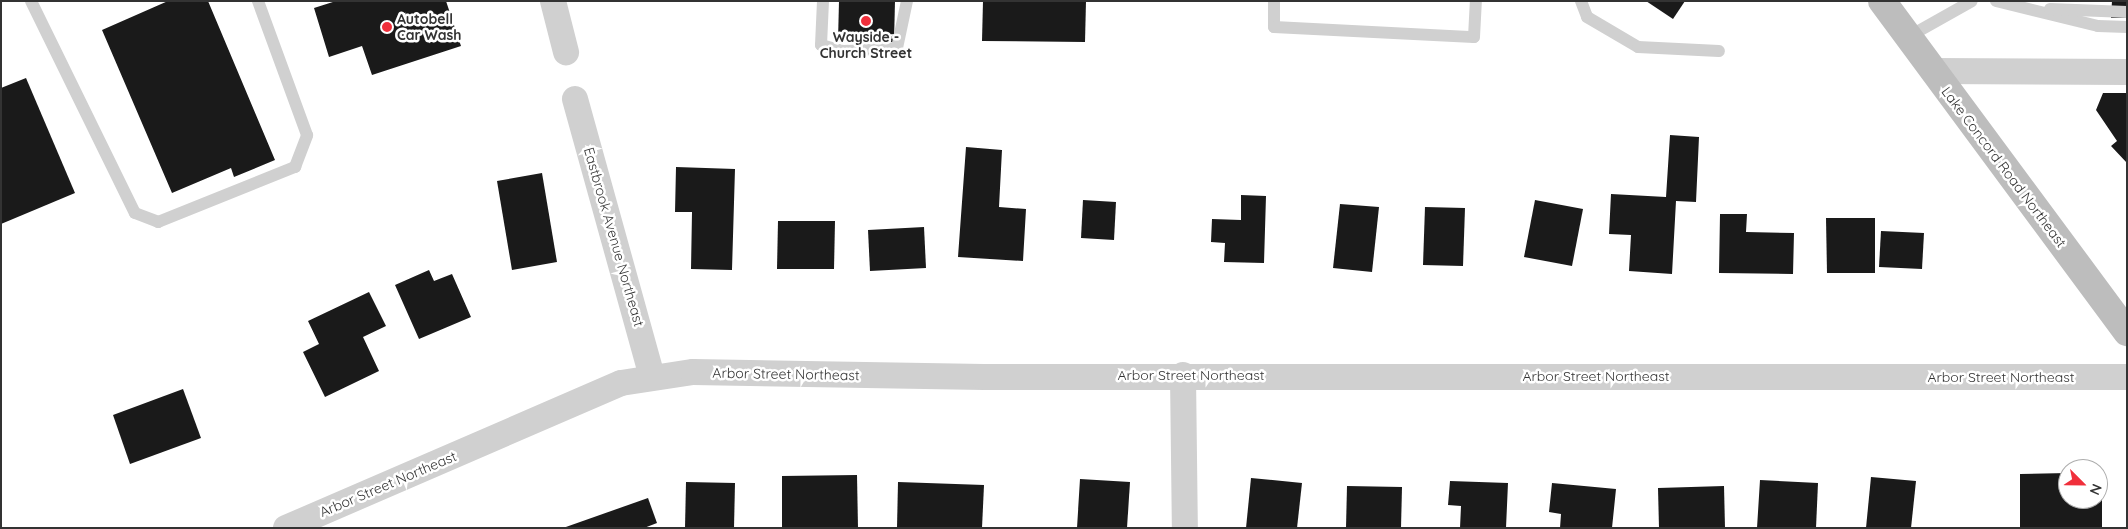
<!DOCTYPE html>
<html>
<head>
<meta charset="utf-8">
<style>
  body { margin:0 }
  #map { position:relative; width:2128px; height:529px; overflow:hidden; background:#fff; font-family:Quicksand,sans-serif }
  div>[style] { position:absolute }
  .building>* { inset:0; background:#1a1a1a }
  .service>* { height:12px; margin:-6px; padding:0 6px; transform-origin:6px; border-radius:6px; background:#d0d0d0 }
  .minor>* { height:26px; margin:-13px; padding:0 13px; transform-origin:13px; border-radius:13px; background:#d0d0d0 }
  .secondary>* { height:28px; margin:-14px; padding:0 14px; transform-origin:14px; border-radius:14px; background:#bdbdbd }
  .dots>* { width:14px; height:14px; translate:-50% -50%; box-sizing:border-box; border:2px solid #fff; border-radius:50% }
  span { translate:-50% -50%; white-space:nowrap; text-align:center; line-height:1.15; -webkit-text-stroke:5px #fff; paint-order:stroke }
  .poi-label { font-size:14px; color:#333; font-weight:700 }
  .left { translate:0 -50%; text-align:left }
  .street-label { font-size:14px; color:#333 }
  .frame { position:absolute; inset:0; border:2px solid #333; pointer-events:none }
  .north { position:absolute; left:2058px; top:459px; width:50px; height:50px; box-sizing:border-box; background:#fff; border:1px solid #adadad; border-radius:50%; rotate:113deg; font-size:14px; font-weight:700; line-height:20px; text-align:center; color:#333 }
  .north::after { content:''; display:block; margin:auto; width:18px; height:22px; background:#f02f3b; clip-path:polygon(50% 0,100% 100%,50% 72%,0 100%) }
</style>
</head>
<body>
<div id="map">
  <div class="building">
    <i style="clip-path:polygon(168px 1px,208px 1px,275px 160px,234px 177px,231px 168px,172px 193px,102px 30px)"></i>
    <i style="clip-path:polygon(336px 1px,446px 1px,461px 46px,372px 75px,362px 46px,329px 57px,314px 8px)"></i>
    <i style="clip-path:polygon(839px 1px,895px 1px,894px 42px,838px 41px)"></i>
    <i style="clip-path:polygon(983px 1px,1086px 1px,1085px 42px,982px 41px)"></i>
    <i style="clip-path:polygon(1646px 1px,1685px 1px,1673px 19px)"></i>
    <i style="clip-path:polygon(2112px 1px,2127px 1px,2127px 18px,2111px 18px)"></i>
    <i style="clip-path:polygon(26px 78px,75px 193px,1px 224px,1px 88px)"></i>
    <i style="clip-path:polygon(2103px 93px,2127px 93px,2127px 163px,2111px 146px,2117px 141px,2096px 110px)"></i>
    <i style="clip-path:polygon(1670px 135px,1699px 137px,1696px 202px,1676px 201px,1672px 274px,1629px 271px,1631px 235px,1609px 234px,1611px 194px,1666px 197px)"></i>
    <i style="clip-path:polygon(966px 147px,1002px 150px,999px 207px,1026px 209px,1023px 261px,958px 257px)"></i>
    <i style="clip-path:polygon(676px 167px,735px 169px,732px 270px,691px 269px,692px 212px,675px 212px)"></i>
    <i style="clip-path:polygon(542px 173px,557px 262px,512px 270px,497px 181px)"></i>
    <i style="clip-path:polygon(1241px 195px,1266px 196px,1264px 263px,1224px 262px,1225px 243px,1211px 242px,1212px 219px,1241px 220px)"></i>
    <i style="clip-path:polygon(1083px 200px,1116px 202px,1114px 240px,1081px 238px)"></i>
    <i style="clip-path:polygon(1535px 200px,1583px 209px,1572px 266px,1524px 257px)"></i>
    <i style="clip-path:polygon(1340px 204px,1379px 207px,1372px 272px,1333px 268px)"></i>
    <i style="clip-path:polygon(1425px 207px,1465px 208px,1463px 266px,1423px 265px)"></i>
    <i style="clip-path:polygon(1720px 214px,1747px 214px,1746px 232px,1794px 233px,1793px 274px,1719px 273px)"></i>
    <i style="clip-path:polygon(1826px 218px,1875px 218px,1875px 273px,1827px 273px)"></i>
    <i style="clip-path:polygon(778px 221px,835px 221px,834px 269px,777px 269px)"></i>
    <i style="clip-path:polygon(924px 227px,926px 268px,870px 271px,868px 230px)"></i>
    <i style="clip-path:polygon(1881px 231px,1924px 233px,1922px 269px,1879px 267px)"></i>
    <i style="clip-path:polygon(429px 270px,434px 281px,452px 274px,471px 317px,419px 339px,395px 285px)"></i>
    <i style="clip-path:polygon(369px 292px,386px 326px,363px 337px,379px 371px,325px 397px,303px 352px,319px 344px,308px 321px)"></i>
    <i style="clip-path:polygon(183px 389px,201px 438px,130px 464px,113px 415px)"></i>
    <i style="clip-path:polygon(2068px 473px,2068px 499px,2098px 499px,2102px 473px,2102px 528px,2020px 528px,2020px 474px)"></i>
    <i style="clip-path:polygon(857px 475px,858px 528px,782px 528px,782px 476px)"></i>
    <i style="clip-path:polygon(1871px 477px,1916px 481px,1911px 528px,1866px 528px)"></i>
    <i style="clip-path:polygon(1251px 478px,1302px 483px,1297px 528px,1246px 528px)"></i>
    <i style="clip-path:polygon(1080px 479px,1130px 482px,1127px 528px,1077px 528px)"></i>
    <i style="clip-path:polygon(1760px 480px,1818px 483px,1816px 528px,1757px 528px)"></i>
    <i style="clip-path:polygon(1450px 481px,1508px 483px,1506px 528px,1460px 528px,1461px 506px,1448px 505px)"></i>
    <i style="clip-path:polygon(686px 482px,735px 483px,734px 528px,685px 528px)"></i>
    <i style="clip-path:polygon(898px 482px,984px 485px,982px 528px,897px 528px)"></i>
    <i style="clip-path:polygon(1552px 483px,1616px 489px,1612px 528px,1560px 528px,1561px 514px,1549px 512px)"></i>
    <i style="clip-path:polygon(1347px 486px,1402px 487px,1401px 528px,1346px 528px)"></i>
    <i style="clip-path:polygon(1724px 486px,1725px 528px,1659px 528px,1658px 488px)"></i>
    <i style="clip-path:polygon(648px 498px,657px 523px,644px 528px,563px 528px)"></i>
  </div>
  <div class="service">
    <i style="left:31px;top:1px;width:236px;rotate:63.9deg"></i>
    <i style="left:135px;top:213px;width:25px;rotate:21deg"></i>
    <i style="left:158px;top:222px;width:148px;rotate:-21.9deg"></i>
    <i style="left:295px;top:167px;width:34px;rotate:-69deg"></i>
    <i style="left:307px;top:135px;width:143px;rotate:-110.1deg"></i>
    <i style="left:823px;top:1px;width:44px;rotate:92.6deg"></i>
    <i style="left:821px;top:45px;width:24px;rotate:15deg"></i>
    <i style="left:844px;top:51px;width:53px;rotate:-3.2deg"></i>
    <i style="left:897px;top:48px;width:48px;rotate:-78deg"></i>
    <i style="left:1274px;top:1px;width:26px;rotate:90deg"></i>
    <i style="left:1274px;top:27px;width:200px;rotate:2.9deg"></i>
    <i style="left:1474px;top:37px;width:36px;rotate:-87deg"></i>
    <i style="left:1581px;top:1px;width:17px;rotate:69deg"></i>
    <i style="left:1587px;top:17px;width:59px;rotate:30.5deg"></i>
    <i style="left:1638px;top:47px;width:81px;rotate:2.8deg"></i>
    <i style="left:1996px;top:1px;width:105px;rotate:13.8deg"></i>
    <i style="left:2098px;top:26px;width:29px;rotate:2deg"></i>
    <i style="left:2050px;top:9px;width:77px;rotate:2.2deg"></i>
    <i style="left:1908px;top:37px;width:73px;rotate:-29.4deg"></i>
  </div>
  <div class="minor">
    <i style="left:553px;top:1px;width:53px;rotate:75.7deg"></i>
    <i style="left:1933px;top:71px;width:194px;rotate:0.3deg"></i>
    <i style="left:575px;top:99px;width:288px;rotate:74.5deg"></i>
    <i style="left:1183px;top:375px;width:153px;rotate:89.3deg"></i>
    <i style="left:286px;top:528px;width:365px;rotate:-23.4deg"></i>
    <i style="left:621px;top:383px;width:73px;rotate:-8.7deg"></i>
    <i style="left:693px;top:372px;width:291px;rotate:1deg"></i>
    <i style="left:984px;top:377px;width:1143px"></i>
  </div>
  <div class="secondary">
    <i style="left:1882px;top:1px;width:412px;rotate:53.5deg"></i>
  </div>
  <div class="dots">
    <i style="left:866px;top:21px;background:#f02f3b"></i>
    <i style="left:387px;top:27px;background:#f02f3b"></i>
  </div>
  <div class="poi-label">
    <span class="left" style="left:397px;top:27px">Autobell<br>Car Wash</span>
    <span style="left:866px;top:45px">Wayside -<br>Church Street</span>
  </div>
  <div class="street-label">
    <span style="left:2004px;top:167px;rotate:53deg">Lake Concord Road Northeast</span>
    <span style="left:614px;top:237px;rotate:74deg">Eastbrook Avenue Northeast</span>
    <span style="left:786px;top:374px;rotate:1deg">Arbor Street Northeast</span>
    <span style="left:1191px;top:375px">Arbor Street Northeast</span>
    <span style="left:1596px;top:376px">Arbor Street Northeast</span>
    <span style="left:2001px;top:377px">Arbor Street Northeast</span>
    <span style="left:388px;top:484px;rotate:-23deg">Arbor Street Northeast</span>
  </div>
  <div class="frame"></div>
  <div class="north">N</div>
</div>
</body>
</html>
